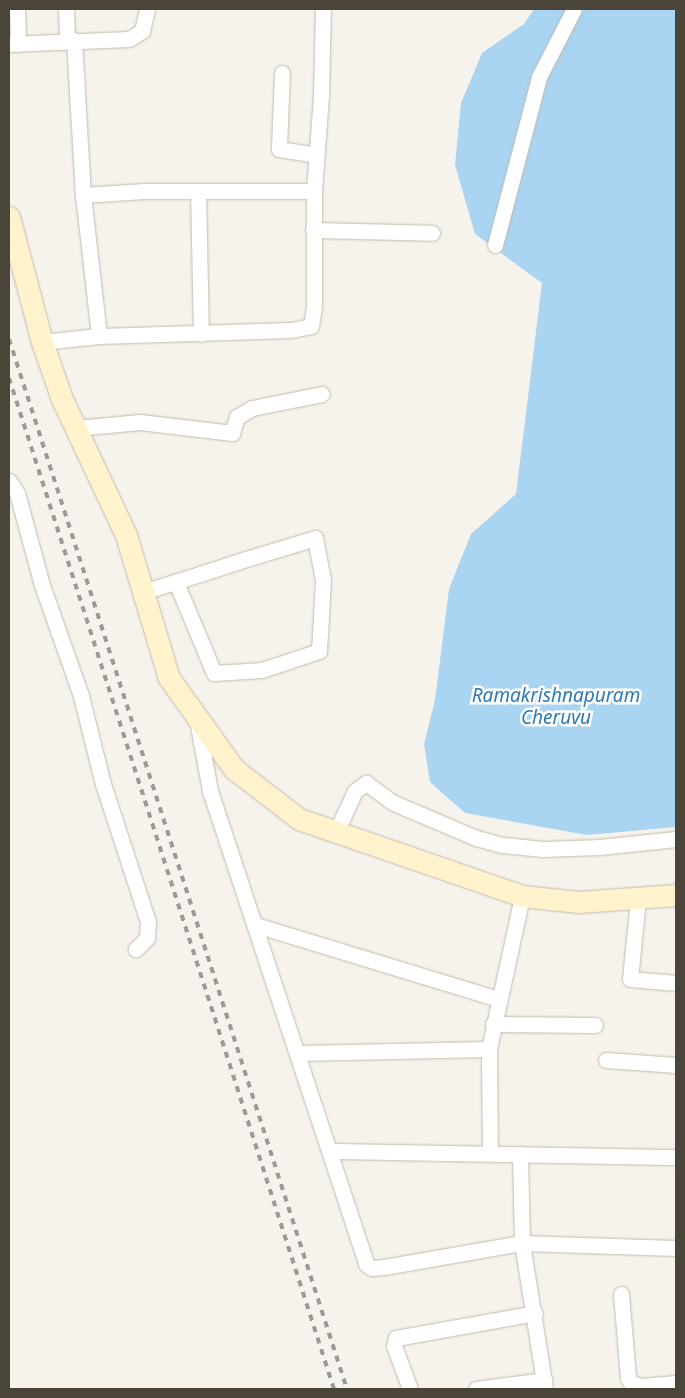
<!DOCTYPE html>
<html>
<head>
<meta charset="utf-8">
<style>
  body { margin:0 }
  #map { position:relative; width:685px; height:1398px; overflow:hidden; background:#f6f3ec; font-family:"Noto Sans",sans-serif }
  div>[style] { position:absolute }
  .water>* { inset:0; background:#a9d4f2 }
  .roads { filter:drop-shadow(0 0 1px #c2bbae) drop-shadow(0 0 1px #c2bbae) }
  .street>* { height:15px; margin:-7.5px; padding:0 7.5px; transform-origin:7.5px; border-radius:7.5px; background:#fff }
  .secondary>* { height:21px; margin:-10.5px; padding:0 10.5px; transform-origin:10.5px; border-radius:10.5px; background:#fff3cd }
  .rail>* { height:4px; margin-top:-2px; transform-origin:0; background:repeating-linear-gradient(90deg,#9a9a9a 0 6px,transparent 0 12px) }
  span { translate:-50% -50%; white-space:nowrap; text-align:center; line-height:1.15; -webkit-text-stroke:5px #fff; paint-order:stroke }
  .water-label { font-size:19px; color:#2e7ab2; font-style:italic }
  .frame { position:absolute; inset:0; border:10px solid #4b4439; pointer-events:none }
</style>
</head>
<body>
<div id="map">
  <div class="water">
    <i style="clip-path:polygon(534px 9px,676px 9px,676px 827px,587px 835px,465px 813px,430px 782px,424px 744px,435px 700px,449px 589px,471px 534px,516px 494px,542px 283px,475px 234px,455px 165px,461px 103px,482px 53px,524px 24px)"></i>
  </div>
  <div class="roads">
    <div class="street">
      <i style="left:17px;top:9px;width:35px;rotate:88deg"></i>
      <i style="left:66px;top:9px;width:31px;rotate:88deg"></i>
      <i style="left:74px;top:40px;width:155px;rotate:86.7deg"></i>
      <i style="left:83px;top:195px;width:142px;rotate:83.5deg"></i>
      <i style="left:9px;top:44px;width:120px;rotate:-2.4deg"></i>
      <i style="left:129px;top:39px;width:15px;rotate:-32deg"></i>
      <i style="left:142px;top:31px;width:23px;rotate:-77deg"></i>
      <i style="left:282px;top:73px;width:76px;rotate:92.3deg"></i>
      <i style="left:279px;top:149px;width:38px;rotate:9deg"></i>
      <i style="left:198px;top:191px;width:143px;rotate:88.8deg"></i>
      <i style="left:83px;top:195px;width:61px;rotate:-3.8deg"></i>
      <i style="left:144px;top:191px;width:170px"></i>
      <i style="left:313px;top:230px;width:119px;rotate:1.4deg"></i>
      <i style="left:495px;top:245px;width:174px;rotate:-75.3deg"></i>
      <i style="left:539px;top:77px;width:76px;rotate:-62.8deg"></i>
      <i style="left:42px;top:342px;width:57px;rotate:-6deg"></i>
      <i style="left:99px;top:336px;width:192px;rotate:-1.8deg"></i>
      <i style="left:291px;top:330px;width:20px;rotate:-11deg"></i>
      <i style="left:311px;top:326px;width:19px;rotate:-81deg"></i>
      <i style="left:314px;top:307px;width:116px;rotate:-90deg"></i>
      <i style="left:314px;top:191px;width:96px;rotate:-85.8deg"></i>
      <i style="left:321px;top:95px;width:86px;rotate:-88.7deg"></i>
      <i style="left:76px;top:428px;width:64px;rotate:-5.4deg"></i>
      <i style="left:140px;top:422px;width:93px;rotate:6.8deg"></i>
      <i style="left:232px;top:433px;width:17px;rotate:-73deg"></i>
      <i style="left:237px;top:417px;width:17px;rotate:-31deg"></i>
      <i style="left:252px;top:408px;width:71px;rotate:-11.3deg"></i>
      <i style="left:9px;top:481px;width:14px;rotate:56deg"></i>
      <i style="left:17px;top:493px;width:95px;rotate:74.8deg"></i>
      <i style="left:42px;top:585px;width:118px;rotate:70.6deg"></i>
      <i style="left:81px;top:696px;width:91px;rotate:76deg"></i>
      <i style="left:103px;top:784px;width:145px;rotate:71.9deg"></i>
      <i style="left:148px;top:922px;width:16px;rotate:94deg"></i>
      <i style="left:147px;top:938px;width:16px;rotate:135deg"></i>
      <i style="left:143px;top:592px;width:60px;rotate:-17.5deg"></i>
      <i style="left:200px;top:574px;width:48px;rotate:-18.1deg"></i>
      <i style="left:246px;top:559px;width:72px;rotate:-16.9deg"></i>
      <i style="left:315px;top:538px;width:43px;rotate:79.2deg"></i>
      <i style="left:323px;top:580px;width:71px;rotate:93.2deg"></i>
      <i style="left:319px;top:651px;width:60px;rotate:161.6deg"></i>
      <i style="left:262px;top:670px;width:48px;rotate:176.4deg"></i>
      <i style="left:214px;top:673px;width:99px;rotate:-112.7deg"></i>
      <i style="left:197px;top:720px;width:72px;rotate:79.6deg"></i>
      <i style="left:210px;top:791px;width:498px;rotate:71.7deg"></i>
      <i style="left:366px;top:1264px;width:7px;rotate:34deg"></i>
      <i style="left:372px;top:1268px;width:12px;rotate:-5deg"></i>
      <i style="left:384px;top:1267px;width:140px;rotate:-9.9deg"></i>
      <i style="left:522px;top:1243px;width:154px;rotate:1.9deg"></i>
      <i style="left:336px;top:832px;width:45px;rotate:-65.1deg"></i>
      <i style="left:355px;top:791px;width:14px;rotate:-36deg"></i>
      <i style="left:366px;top:783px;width:34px;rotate:36deg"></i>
      <i style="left:394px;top:803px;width:89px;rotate:23.1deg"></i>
      <i style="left:476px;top:838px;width:28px;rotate:15deg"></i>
      <i style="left:503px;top:845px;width:40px;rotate:5.7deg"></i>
      <i style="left:543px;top:849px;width:57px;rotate:-2deg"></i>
      <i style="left:600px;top:847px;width:76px;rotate:-6deg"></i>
      <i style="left:638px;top:899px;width:80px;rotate:95.7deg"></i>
      <i style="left:630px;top:979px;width:46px;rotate:5deg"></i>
      <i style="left:256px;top:925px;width:253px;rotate:17deg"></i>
      <i style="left:493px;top:1024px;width:102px;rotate:0.6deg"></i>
      <i style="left:298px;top:1053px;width:191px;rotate:-1.2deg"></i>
      <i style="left:606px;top:1060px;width:70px;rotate:4.1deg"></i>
      <i style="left:330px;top:1151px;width:346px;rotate:1deg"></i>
      <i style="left:490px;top:1152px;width:103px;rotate:-90.6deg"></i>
      <i style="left:489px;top:1049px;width:157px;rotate:-77.8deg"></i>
      <i style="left:520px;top:1154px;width:89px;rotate:88.7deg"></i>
      <i style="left:522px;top:1243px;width:148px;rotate:81deg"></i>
      <i style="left:621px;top:1294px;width:84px;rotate:85.2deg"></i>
      <i style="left:628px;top:1378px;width:6px;rotate:59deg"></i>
      <i style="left:631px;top:1383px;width:10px;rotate:17deg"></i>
      <i style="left:641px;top:1386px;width:35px;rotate:-5deg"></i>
      <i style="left:410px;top:1389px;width:46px;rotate:-110.4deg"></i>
      <i style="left:394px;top:1346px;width:8px;rotate:-76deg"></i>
      <i style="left:396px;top:1338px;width:141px;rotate:-10.2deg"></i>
      <i style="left:476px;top:1389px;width:69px;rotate:-7.5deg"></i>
    </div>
    <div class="secondary">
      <i style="left:9px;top:217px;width:129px;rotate:75.2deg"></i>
      <i style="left:42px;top:342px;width:60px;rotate:70.7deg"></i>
      <i style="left:62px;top:399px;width:150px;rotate:64.8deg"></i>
      <i style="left:126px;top:535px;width:149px;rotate:73.3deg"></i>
      <i style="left:169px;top:678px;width:112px;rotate:54.5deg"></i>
      <i style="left:234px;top:769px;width:82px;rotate:37.6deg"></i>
      <i style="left:299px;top:819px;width:236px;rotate:19deg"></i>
      <i style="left:522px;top:896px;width:57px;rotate:6deg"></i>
      <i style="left:579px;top:902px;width:97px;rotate:-4.1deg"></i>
    </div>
  </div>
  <div class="rail">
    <i style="left:9px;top:339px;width:1103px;rotate:72.16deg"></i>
    <i style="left:9px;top:378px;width:1062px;rotate:72.18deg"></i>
  </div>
  <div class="water-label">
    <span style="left:556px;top:707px">Ramakrishnapuram<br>Cheruvu</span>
  </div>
  <div class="frame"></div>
</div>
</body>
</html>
